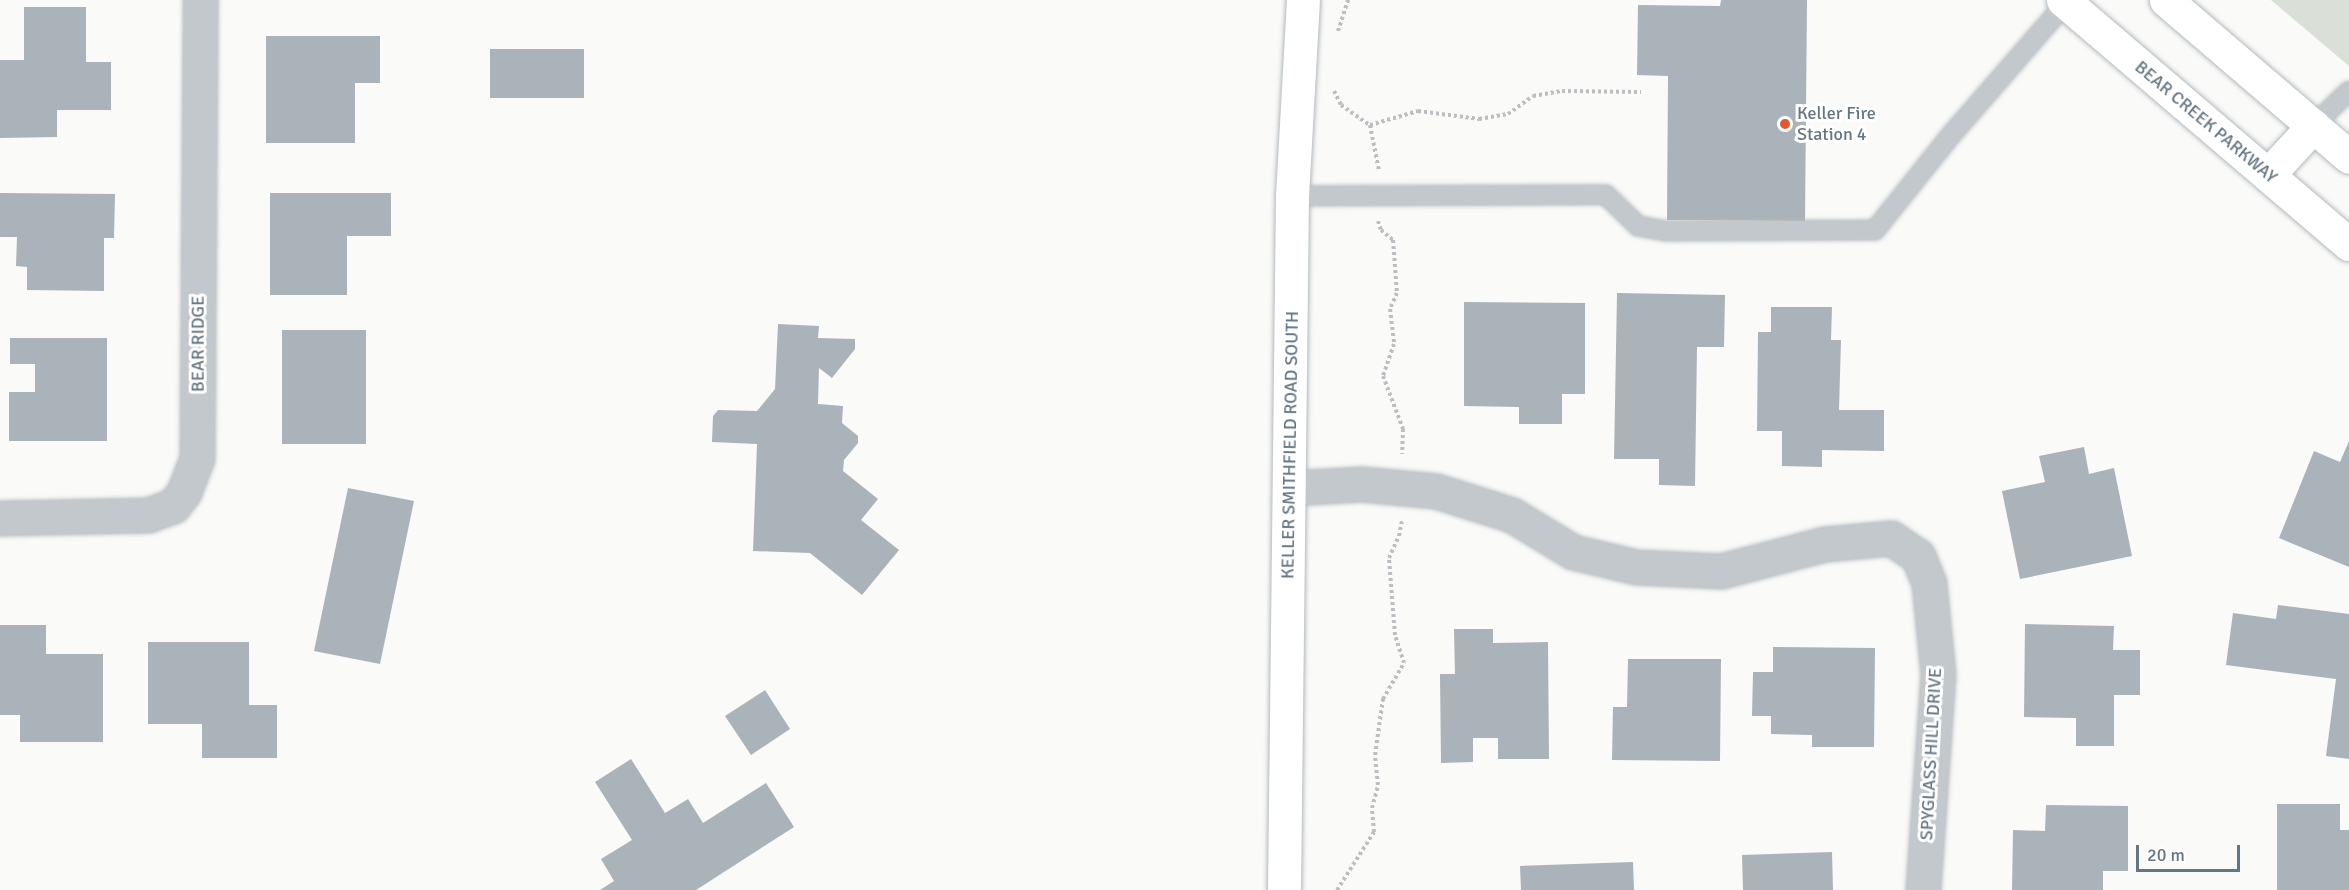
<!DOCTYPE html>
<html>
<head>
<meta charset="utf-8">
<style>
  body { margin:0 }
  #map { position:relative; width:2349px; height:890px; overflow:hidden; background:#fafaf8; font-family:Signika,sans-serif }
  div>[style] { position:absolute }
  .green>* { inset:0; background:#dadfd7 }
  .building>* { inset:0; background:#aab3b9 }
  .path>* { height:4px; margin-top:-2px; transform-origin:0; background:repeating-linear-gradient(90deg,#bbbfc2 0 3px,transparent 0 6px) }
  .roads { filter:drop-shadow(0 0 2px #b3babf) drop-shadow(0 0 2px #b3babf) }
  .service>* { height:18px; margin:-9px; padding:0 9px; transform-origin:9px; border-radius:9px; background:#c3c8cc }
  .minor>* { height:33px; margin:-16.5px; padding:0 16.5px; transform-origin:16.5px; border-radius:16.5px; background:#c3c8cc }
  .secondary>* { height:33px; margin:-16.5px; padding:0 16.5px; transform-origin:16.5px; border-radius:16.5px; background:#fff }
  .dots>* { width:16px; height:16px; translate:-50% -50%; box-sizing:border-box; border:3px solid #fff; border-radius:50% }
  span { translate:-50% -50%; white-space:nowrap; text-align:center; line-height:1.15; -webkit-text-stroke:6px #fff; paint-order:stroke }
  .poi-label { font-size:18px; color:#657683 }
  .left { translate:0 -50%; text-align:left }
  .street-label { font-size:18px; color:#657683 }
  .scale { position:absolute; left:2136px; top:845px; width:104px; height:27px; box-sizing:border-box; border:3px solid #657683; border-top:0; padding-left:8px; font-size:18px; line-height:21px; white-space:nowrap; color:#657683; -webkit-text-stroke:4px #fff; paint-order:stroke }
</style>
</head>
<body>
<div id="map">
  <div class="green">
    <i style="clip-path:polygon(2271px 0,2349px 0,2349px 66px)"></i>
  </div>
  <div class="building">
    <i style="clip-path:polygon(1721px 0,1807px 0,1805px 221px,1667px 220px,1668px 76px,1637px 75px,1638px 5px,1720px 6px)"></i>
    <i style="clip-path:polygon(24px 7px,86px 7px,86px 62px,111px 62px,111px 110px,57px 110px,57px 137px,0 138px,0 60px,24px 60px)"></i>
    <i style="clip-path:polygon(266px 36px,380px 36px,380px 83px,355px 83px,355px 143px,266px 143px)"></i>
    <i style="clip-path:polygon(490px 49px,584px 49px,584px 98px,490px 98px)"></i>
    <i style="clip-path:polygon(0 193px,115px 194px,114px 238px,104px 238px,104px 291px,27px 290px,27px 267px,16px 266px,17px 237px,0 237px)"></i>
    <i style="clip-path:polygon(270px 193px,391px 193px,391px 236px,347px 236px,347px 295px,270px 295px)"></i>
    <i style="clip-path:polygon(1617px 293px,1725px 295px,1724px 347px,1697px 347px,1695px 486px,1659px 485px,1659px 459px,1614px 459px)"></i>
    <i style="clip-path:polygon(1464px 302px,1585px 303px,1585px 394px,1562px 394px,1562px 424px,1519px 424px,1519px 407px,1464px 406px)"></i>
    <i style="clip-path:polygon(1771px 307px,1832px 307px,1831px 340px,1841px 340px,1839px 410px,1884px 410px,1884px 451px,1822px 450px,1822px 467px,1782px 466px,1782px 431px,1757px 431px,1758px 332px,1771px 332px)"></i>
    <i style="clip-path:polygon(778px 324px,819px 326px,818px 338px,855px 339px,855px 349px,832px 378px,819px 368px,818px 404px,843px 406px,842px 423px,858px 436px,858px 443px,844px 460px,843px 471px,878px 499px,861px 520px,899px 550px,862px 595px,810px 553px,753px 551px,757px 444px,712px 442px,713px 416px,718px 410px,757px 411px,775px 389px)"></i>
    <i style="clip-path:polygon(282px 330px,366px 330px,366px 444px,282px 444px)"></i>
    <i style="clip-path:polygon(10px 338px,107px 338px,107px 441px,9px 441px,9px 392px,35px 392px,35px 364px,10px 364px)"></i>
    <i style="clip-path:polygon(2349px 441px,2349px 567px,2279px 538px,2314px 451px,2340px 462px)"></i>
    <i style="clip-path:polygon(2084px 447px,2089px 474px,2114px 468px,2132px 556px,2020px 579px,2002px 491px,2045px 482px,2039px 456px)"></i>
    <i style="clip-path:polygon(348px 488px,414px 501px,380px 664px,314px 651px)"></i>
    <i style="clip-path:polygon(2278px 605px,2349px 614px,2349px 759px,2326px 756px,2336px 679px,2226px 665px,2233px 613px,2276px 619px)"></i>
    <i style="clip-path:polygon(2025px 624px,2114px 626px,2113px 650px,2140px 650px,2140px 695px,2114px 695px,2114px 746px,2076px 746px,2076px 718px,2024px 717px)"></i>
    <i style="clip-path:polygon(0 625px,46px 625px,46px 654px,103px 654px,103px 742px,20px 742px,20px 715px,0 715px)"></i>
    <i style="clip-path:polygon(1454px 629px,1493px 629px,1493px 643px,1548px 642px,1549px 759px,1498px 759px,1498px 738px,1473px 738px,1473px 762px,1441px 763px,1440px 674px,1455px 674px)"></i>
    <i style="clip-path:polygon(148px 642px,249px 642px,249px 705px,277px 705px,277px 758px,202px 758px,202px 724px,148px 724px)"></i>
    <i style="clip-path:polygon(1773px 647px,1875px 648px,1874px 747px,1812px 747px,1812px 735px,1771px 734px,1771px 716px,1752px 716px,1753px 672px,1773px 672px)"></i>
    <i style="clip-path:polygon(1628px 659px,1721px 659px,1720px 761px,1612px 760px,1613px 707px,1627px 707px)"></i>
    <i style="clip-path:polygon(765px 690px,790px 729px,751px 755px,725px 716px)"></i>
    <i style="clip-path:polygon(631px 759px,665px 813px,688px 799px,703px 823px,766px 783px,794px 827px,696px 890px,600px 890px,614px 881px,601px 859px,632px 840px,595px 782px)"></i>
    <i style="clip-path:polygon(2277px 804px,2340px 804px,2340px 830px,2349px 830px,2349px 890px,2277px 890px)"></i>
    <i style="clip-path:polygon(2046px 805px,2128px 806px,2128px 871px,2103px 871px,2103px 890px,2012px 890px,2013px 830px,2045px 831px)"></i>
    <i style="clip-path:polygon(1832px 852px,1833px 890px,1743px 890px,1742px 855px)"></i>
    <i style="clip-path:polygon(1633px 862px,1634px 890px,1521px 890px,1520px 866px)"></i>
  </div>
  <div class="path">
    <i style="left:1338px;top:31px;width:33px;rotate:-72deg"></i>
    <i style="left:1334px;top:91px;width:16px;rotate:63deg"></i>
    <i style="left:1341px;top:105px;width:35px;rotate:35deg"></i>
    <i style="left:1370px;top:125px;width:47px;rotate:78.9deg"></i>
    <i style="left:1370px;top:125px;width:50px;rotate:-16.3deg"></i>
    <i style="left:1418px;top:111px;width:62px;rotate:7.5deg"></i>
    <i style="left:1479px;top:119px;width:29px;rotate:-10deg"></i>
    <i style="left:1508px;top:114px;width:31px;rotate:-36deg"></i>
    <i style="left:1533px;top:96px;width:29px;rotate:-10deg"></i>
    <i style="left:1562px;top:91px;width:79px;rotate:0.7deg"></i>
    <i style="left:1378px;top:221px;width:9px;rotate:72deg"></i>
    <i style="left:1381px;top:230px;width:16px;rotate:40deg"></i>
    <i style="left:1393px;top:240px;width:53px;rotate:85.7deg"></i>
    <i style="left:1397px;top:293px;width:17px;rotate:114deg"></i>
    <i style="left:1390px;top:309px;width:35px;rotate:83deg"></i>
    <i style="left:1394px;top:344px;width:34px;rotate:109deg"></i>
    <i style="left:1383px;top:376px;width:57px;rotate:69.3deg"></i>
    <i style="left:1403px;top:429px;width:25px;rotate:92deg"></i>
    <i style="left:1337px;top:890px;width:69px;rotate:-57.5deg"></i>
    <i style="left:1374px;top:832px;width:24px;rotate:-95deg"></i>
    <i style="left:1372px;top:808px;width:24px;rotate:-75deg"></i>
    <i style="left:1378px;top:785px;width:30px;rotate:-96deg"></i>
    <i style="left:1375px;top:755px;width:57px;rotate:-81.9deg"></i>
    <i style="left:1383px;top:699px;width:42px;rotate:-59.7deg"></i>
    <i style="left:1404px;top:663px;width:29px;rotate:-108deg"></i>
    <i style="left:1395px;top:635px;width:77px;rotate:-94.5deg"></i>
    <i style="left:1389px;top:558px;width:24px;rotate:-66deg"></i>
    <i style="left:1399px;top:536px;width:15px;rotate:-79deg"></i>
  </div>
  <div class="roads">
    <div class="service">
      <i style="left:2313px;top:126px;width:50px;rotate:-44.2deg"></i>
      <i style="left:1292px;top:196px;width:314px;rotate:-0.2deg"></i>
      <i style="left:1606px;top:195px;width:45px;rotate:44.1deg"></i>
      <i style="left:1638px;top:226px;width:29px;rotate:10deg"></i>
      <i style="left:1667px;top:231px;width:208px;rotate:-0.3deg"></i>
      <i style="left:1875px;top:230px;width:123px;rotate:-51.3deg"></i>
      <i style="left:1952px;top:134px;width:174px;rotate:-49deg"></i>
    </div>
    <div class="minor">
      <i style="left:1290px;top:488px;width:72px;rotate:-3.2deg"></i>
      <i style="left:1362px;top:484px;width:74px;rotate:5.4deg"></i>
      <i style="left:1436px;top:491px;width:80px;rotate:17.5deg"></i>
      <i style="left:1512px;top:515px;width:71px;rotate:31.2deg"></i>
      <i style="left:1573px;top:552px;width:65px;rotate:13.4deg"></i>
      <i style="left:1636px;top:567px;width:85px;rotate:2.7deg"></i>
      <i style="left:1721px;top:571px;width:107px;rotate:-14.6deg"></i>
      <i style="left:1825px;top:544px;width:66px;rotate:-5.2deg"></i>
      <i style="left:1891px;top:538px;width:32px;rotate:34deg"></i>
      <i style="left:1918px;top:556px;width:29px;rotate:68deg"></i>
      <i style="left:1929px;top:583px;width:91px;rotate:84.4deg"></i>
      <i style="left:1938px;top:674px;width:217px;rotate:94deg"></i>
      <i style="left:0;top:518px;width:148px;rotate:-1.2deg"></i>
      <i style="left:148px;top:515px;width:27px;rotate:-20deg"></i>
      <i style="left:173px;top:506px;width:18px;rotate:-52deg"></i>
      <i style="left:184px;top:492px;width:36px;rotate:-69deg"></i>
      <i style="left:197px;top:458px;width:458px;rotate:-89.6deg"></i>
    </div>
    <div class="secondary">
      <i style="left:2063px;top:0;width:376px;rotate:40.5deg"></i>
      <i style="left:2166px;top:0;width:241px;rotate:40.6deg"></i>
      <i style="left:2268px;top:175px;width:67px;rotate:-47.4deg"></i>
      <i style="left:1284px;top:890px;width:694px;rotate:-89.34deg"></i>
      <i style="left:1292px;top:196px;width:196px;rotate:-86.8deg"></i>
    </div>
  </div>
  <div class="dots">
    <i style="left:1785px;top:124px;background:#e4572e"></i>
  </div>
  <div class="poi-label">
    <span class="left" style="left:1797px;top:124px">Keller Fire<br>Station 4</span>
  </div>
  <div class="street-label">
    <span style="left:2206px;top:122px;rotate:40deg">BEAR CREEK PARKWAY</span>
    <span style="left:198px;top:344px;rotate:-90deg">BEAR RIDGE</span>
    <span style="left:1290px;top:445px;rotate:-89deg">KELLER SMITHFIELD ROAD SOUTH</span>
    <span style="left:1931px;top:754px;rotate:-87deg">SPYGLASS HILL DRIVE</span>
  </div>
  <div class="scale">20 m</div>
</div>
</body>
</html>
